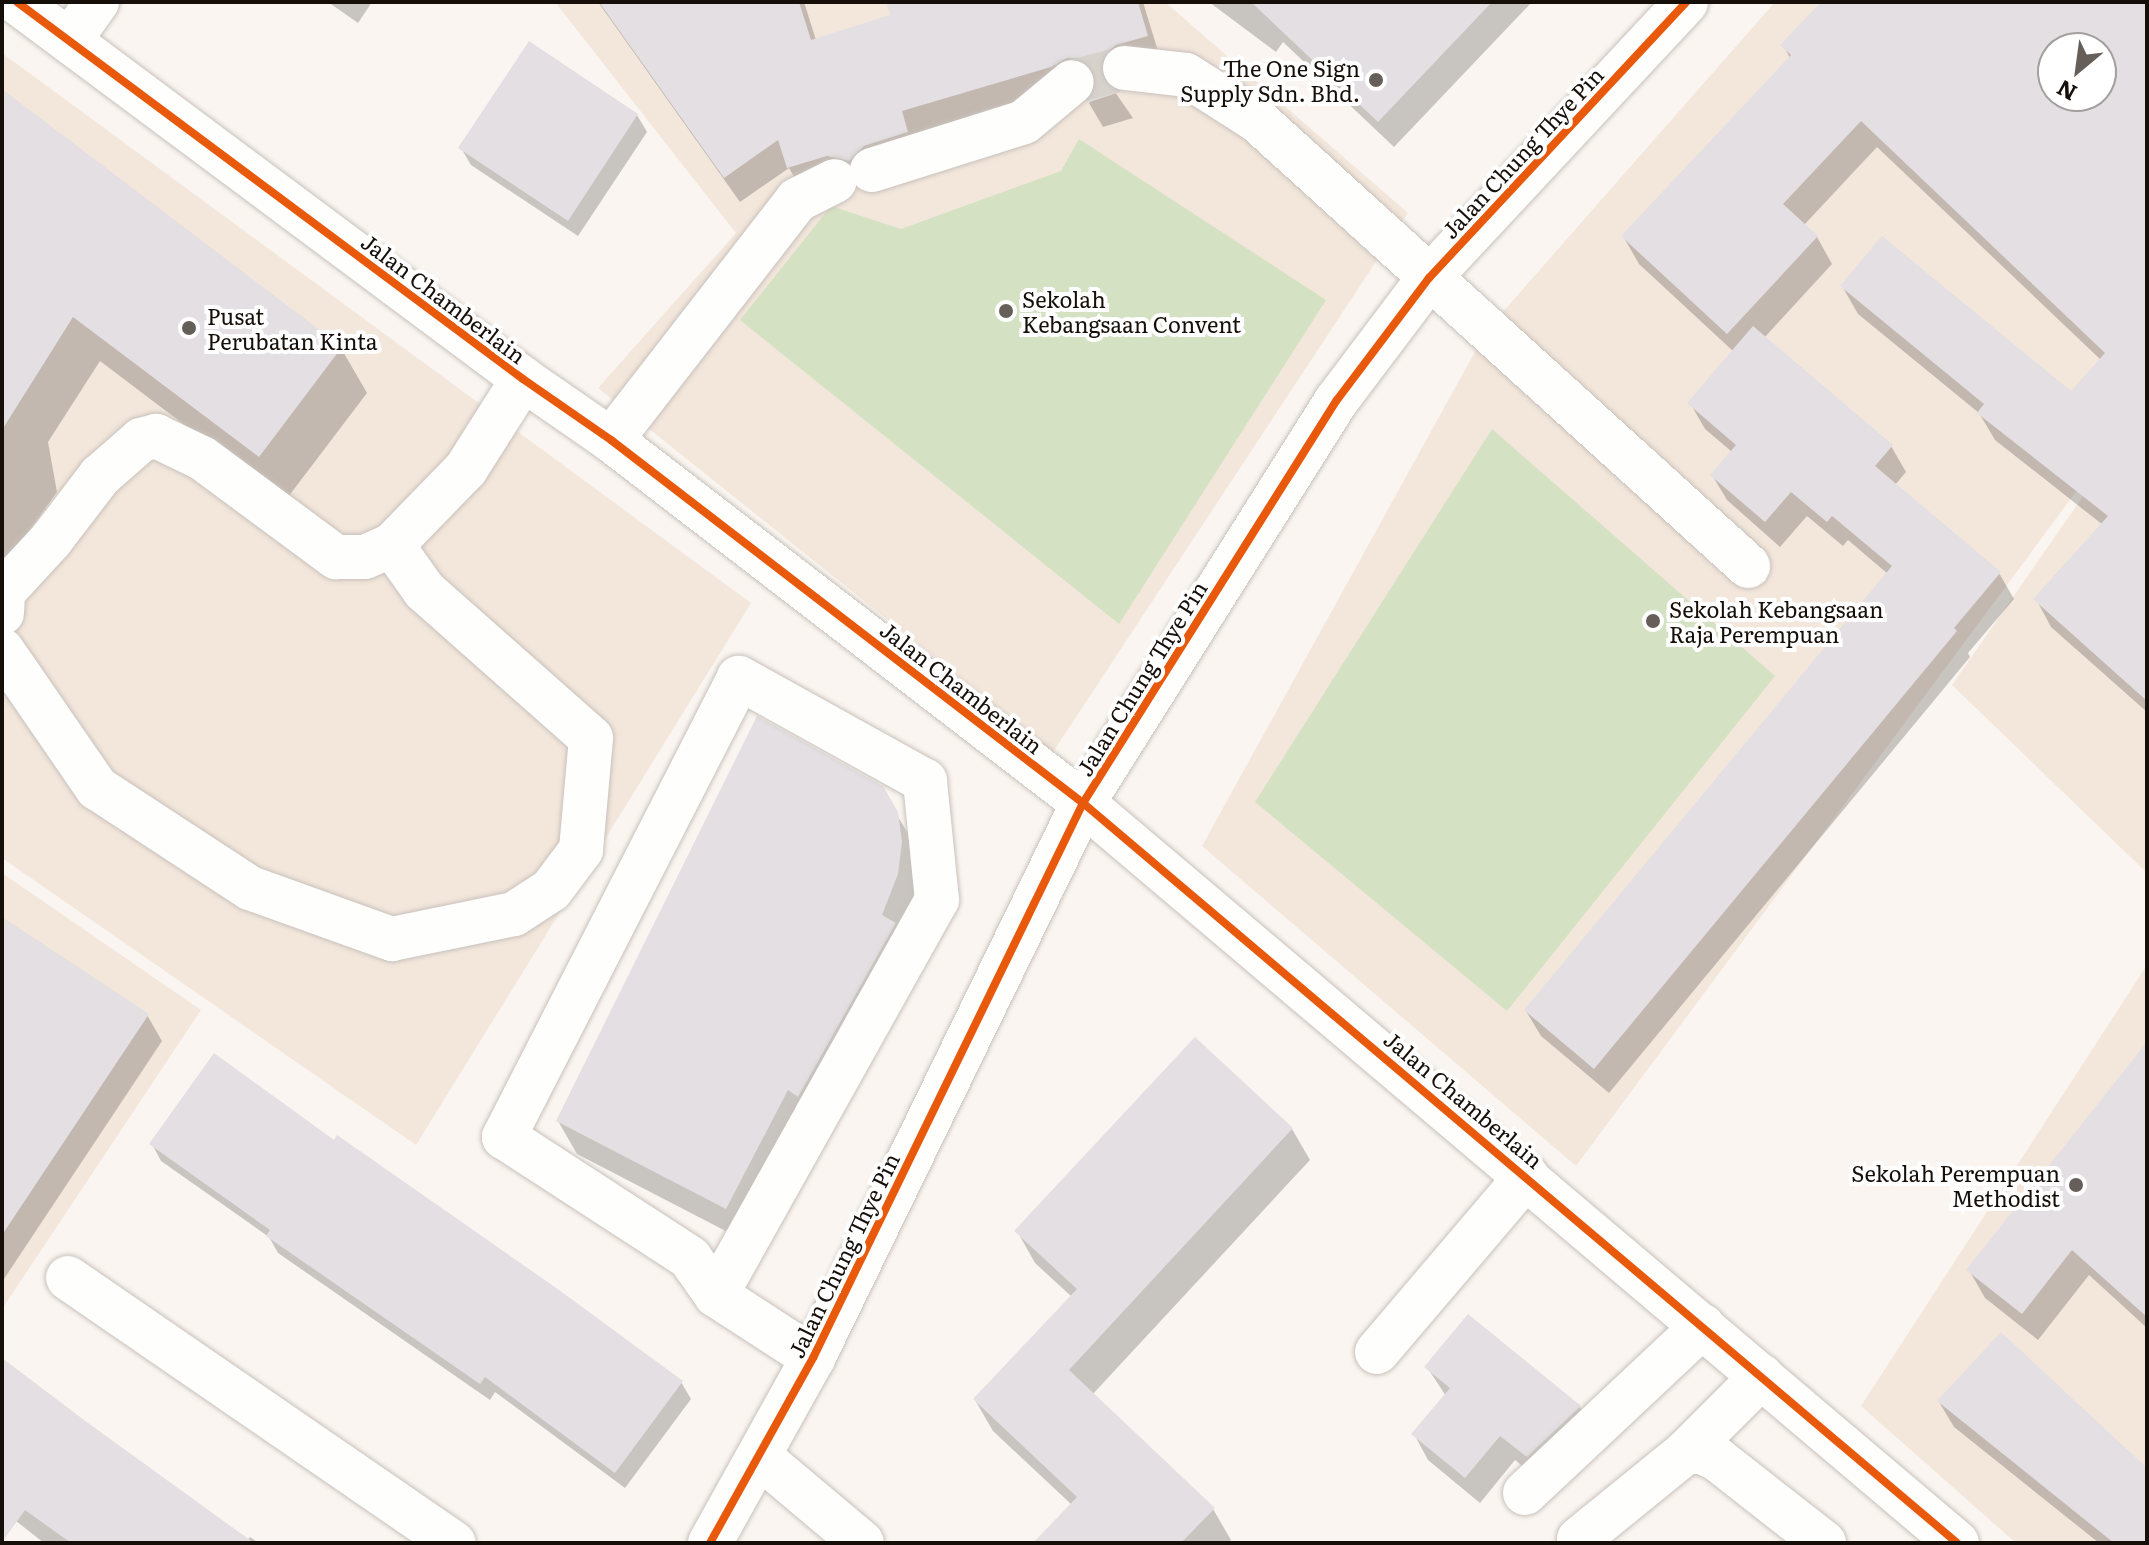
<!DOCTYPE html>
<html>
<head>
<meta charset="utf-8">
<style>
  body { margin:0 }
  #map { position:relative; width:2149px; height:1545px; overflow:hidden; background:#faf5f0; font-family:Literata,serif }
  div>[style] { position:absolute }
  .built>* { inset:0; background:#f3e7dc }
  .green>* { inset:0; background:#d5e1c3 }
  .shadow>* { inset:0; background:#0003 }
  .building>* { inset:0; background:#e3dfe2 }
  .minor-tunnel>* { height:44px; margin-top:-22px; transform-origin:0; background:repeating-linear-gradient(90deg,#d8d2cd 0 44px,transparent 0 66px) }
  .roads { filter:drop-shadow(0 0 2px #c8c1bb) drop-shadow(0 0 2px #c8c1bb) }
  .minor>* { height:44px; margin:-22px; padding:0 22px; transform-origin:22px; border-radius:22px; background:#fefefd }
  .cycleway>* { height:8px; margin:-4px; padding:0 4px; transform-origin:4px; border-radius:4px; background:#e8590c }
  .dots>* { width:22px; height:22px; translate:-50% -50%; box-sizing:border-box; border:4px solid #fff; border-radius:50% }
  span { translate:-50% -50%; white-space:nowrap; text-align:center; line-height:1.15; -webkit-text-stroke:8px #fff; paint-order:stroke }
  .poi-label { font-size:22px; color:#160e08 }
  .right { translate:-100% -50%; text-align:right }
  .left { translate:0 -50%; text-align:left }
  .street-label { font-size:22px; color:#160e08 }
  .frame { position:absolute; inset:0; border:4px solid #160e08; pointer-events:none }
  .north { position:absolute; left:2037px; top:32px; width:80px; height:80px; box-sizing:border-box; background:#fff; border:2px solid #a29f9c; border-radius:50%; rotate:209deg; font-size:22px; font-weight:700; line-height:32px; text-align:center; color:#160e08 }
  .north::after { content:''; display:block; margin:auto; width:28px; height:36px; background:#665f59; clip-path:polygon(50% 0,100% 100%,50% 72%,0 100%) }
</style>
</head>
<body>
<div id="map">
  <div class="built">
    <i style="clip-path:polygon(555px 2px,1165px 2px,1408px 213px,1053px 752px,598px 388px,736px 233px)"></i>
    <i style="clip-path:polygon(1775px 2px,1882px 2px,2147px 396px,1576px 1166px,1202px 846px,1487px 330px)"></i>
    <i style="clip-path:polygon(2px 53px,751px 603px,416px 1145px,2px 858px)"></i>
    <i style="clip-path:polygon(2147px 404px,2147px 873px,1952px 685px)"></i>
    <i style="clip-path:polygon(2px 873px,201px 1010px,2px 1309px)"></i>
    <i style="clip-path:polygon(2147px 965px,2147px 1543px,2016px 1543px,1861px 1406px)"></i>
  </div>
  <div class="green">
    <i style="clip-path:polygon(1079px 139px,1326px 300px,1119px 624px,740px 320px,831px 206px,901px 229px,1061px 171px)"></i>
    <i style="clip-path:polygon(1492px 429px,1775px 676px,1507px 1011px,1255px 802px)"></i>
  </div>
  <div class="shadow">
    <i style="clip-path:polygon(328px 2px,372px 2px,358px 23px)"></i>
    <i style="clip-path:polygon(598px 2px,804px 2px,816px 40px,892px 17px,888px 2px,1143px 2px,1161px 61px,1118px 80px,1115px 92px,1133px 118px,1103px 127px,1089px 103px,1097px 92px,1098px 84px,1082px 82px,842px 181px,804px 193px,789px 168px,740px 202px)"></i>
    <i style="clip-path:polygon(1209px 2px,1532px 2px,1394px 147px,1283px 42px,1276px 52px)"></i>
    <i style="clip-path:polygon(evenodd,1824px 2px,2147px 2px,2147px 712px,2051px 627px,2036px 599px,2103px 525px,1995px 440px,1979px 413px,1858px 314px,1842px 286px,2071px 394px,2101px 360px,1877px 147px,1804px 225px,1817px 237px,1832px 264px,1764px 338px,1891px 446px,1906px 472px,1895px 485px,1999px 573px,2014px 599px,1968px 653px,1970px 657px,1609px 1093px,1541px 1036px,1526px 1011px,1888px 574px,1848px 540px,1843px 546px,1807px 516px,1780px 547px,1727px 500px,1712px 475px,1732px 452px,1705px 429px,1690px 403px,1734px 352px,1639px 264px,1623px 236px,1790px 58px,1783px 45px,1824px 2px,2053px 48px,2101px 48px,2101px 96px,2053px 96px,2053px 48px)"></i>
    <i style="clip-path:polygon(2px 91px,341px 348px,367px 393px,285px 501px,100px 361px,48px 442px,57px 492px,2px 569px)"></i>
    <i style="clip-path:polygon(637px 115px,647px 132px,578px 236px,471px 165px,461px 148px)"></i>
    <i style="clip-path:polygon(881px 788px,916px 847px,916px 908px,745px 1241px,577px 1154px,558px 1121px)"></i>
    <i style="clip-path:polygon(2px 920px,147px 1015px,162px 1041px,2px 1282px)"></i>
    <i style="clip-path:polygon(2147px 1045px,2147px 1328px,2089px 1275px,2038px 1340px,1985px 1298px,1969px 1270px)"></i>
    <i style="clip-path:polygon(1292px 1129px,1310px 1160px,1092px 1395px,1213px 1509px,1231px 1540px,1228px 1543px,1036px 1543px,1072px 1505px,993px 1431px,975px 1400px,1072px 1297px,1035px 1263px,1017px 1231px)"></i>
    <i style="clip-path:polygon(334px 1142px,681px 1382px,691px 1399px,625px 1488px,495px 1392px,490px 1400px,278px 1253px,269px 1237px,161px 1161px,152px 1144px)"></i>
    <i style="clip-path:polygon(1468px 1316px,1580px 1407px,1594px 1433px,1542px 1482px,1515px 1460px,1480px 1503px,1428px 1460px,1414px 1434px,1446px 1396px,1427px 1367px)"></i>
    <i style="clip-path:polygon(2px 1368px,247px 1541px,250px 1537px,259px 1543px,44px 1543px,2px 1510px)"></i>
    <i style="clip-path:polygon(1939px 1402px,2147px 1471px,2147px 1543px,2099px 1543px,1954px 1427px)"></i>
  </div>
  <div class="building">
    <i style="clip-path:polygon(599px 2px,799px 2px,811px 40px,890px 15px,886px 2px,1138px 2px,1148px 36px,1116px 45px,1105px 54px,1100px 66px,1102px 77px,1110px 88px,1120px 92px,1086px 103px,1095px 91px,1096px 77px,1092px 67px,1081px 59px,1067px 58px,1051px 67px,902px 111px,908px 132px,864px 146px,849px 161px,827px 156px,787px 168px,778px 140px,724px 178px)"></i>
    <i style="clip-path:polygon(1251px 2px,1492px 2px,1378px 122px)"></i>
    <i style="clip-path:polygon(evenodd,1821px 2px,2147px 2px,2147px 701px,2033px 599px,2108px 516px,1977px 413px,1984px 404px,1840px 286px,1882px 236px,2071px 391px,2105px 353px,1861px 121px,1783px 204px,1818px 236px,1727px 334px,1621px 236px,1791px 55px,1780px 45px,1821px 2px,2053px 48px,2101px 48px,2101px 96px,2053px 96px,2053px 48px)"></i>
    <i style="clip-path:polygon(529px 41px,638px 114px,568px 221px,458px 148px)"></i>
    <i style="clip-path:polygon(2px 89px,342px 347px,259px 457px,73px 317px,2px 430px)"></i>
    <i style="clip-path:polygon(1753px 326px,1893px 445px,1875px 466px,2001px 572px,1954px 628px,1957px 631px,1594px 1069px,1524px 1010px,1892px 566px,1832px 516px,1827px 522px,1791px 492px,1765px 522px,1710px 475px,1736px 445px,1687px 403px)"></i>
    <i style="clip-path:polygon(757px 716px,883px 786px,898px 812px,902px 842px,898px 874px,882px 915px,896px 923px,798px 1097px,788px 1090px,726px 1209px,556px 1121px)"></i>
    <i style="clip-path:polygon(2px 917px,149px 1014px,2px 1235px)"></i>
    <i style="clip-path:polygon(1195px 1037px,1293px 1128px,1069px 1370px,1215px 1508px,1181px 1543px,1033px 1543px,1077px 1497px,973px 1399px,1077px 1289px,1014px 1231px)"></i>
    <i style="clip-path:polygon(2147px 1042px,2147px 1317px,2072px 1250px,2022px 1314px,1966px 1270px)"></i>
    <i style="clip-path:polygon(214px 1053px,334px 1140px,337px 1135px,559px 1290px,683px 1381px,615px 1473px,485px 1377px,480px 1384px,266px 1236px,270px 1230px,149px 1144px)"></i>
    <i style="clip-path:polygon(1468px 1314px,1581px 1406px,1527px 1457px,1500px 1436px,1465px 1478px,1411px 1434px,1450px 1388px,1424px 1367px)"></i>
    <i style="clip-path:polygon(2001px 1332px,2147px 1468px,2147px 1543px,2114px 1543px,1937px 1401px)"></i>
    <i style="clip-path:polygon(2px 1358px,88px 1423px,254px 1543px,71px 1543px,25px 1510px,2px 1542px)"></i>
  </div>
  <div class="minor-tunnel">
    <i style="left:1072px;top:82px;width:55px;rotate:-14.8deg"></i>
  </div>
  <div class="roads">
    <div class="minor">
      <i style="left:17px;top:2px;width:631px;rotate:36.69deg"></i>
      <i style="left:523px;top:379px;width:107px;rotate:34.7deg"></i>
      <i style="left:611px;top:440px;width:595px;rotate:37.56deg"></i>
      <i style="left:1083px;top:803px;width:1145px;rotate:40.25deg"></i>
      <i style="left:69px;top:41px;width:48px;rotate:-54.3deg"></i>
      <i style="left:1125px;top:68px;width:61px;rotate:6.5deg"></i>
      <i style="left:1186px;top:75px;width:85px;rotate:32.6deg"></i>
      <i style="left:1258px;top:121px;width:662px;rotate:42.24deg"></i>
      <i style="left:872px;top:170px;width:159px;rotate:-17.5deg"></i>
      <i style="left:1024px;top:122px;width:62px;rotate:-39.8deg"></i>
      <i style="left:611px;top:440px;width:304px;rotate:-52.2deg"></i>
      <i style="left:797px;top:200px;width:42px;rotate:-26.6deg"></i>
      <i style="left:2px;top:613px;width:21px;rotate:-87deg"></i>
      <i style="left:3px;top:592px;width:71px;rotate:-47.3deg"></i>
      <i style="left:51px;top:540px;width:81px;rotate:-52.6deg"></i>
      <i style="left:100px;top:476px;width:55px;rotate:-41.3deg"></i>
      <i style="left:141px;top:440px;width:16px;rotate:-15deg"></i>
      <i style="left:156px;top:436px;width:51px;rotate:25.6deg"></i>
      <i style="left:202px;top:458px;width:167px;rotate:36.5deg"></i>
      <i style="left:336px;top:557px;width:29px"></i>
      <i style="left:365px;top:557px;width:30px;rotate:-24deg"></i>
      <i style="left:392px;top:545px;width:106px;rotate:-45.8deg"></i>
      <i style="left:466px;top:469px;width:107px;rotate:-57.7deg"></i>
      <i style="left:2px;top:650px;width:168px;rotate:55.5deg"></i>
      <i style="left:97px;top:788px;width:183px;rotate:33.2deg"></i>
      <i style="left:250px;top:888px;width:151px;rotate:19.8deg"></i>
      <i style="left:392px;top:939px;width:125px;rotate:-11.6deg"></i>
      <i style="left:514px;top:914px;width:44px;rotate:-33deg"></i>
      <i style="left:551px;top:890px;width:50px;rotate:-53.1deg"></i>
      <i style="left:581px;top:850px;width:112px;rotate:-84.9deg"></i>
      <i style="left:591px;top:738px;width:223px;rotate:-138.5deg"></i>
      <i style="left:424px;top:590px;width:55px;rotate:-125.4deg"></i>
      <i style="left:68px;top:1278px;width:468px;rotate:34.5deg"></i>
      <i style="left:716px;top:1295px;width:453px;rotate:-60.8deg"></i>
      <i style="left:937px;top:900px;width:120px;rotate:-95.8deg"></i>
      <i style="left:925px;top:781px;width:213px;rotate:-151deg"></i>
      <i style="left:739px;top:678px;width:516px;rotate:117.11deg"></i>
      <i style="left:504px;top:1137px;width:222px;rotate:33deg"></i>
      <i style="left:690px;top:1258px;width:45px;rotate:54.9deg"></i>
      <i style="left:716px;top:1295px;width:116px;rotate:33deg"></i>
      <i style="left:1377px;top:1352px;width:231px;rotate:-49.6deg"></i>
      <i style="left:1686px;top:1452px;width:107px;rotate:-45deg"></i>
      <i style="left:760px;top:1457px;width:133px;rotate:40.1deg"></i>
      <i style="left:1525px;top:1493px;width:244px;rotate:-43.2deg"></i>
      <i style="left:1579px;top:1539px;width:138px;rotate:-39.1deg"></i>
      <i style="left:1686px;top:1452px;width:16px"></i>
      <i style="left:1702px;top:1452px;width:17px;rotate:25deg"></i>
      <i style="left:1717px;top:1459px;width:136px;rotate:38.1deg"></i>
      <i style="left:710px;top:1543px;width:212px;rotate:-60.9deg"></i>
      <i style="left:813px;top:1358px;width:617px;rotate:-64.06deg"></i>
      <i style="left:1083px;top:803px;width:476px;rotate:-57.8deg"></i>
      <i style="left:1337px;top:400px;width:153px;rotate:-53deg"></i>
      <i style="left:1429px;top:278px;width:377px;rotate:-47deg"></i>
    </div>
  </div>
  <div class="cycleway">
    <i style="left:17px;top:2px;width:631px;rotate:36.69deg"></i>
    <i style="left:523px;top:379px;width:107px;rotate:34.7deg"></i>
    <i style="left:611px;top:440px;width:595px;rotate:37.56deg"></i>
    <i style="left:1083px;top:803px;width:1145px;rotate:40.25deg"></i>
    <i style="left:710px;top:1543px;width:212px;rotate:-60.9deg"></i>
    <i style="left:813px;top:1358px;width:617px;rotate:-64.06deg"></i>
    <i style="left:1083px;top:803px;width:476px;rotate:-57.8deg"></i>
    <i style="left:1337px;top:400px;width:153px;rotate:-53deg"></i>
    <i style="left:1429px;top:278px;width:377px;rotate:-47deg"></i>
  </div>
  <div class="dots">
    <i style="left:1376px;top:80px;background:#665f59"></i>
    <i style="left:1006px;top:311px;background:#665f59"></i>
    <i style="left:189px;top:328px;background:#665f59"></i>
    <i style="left:1653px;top:621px;background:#665f59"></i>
    <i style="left:2076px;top:1185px;background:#665f59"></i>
  </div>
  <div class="poi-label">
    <span class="right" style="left:1360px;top:80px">The One Sign<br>Supply Sdn. Bhd.</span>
    <span class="left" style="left:1022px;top:311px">Sekolah<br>Kebangsaan Convent</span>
    <span class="left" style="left:207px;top:328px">Pusat<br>Perubatan Kinta</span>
    <span class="left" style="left:1669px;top:621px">Sekolah Kebangsaan<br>Raja Perempuan</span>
    <span class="right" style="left:2060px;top:1185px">Sekolah Perempuan<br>Methodist</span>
  </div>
  <div class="street-label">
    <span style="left:1522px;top:152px;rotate:-47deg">Jalan Chung Thye Pin</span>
    <span style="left:444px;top:298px;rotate:37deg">Jalan Chamberlain</span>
    <span style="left:1141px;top:678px;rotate:-58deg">Jalan Chung Thye Pin</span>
    <span style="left:962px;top:687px;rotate:38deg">Jalan Chamberlain</span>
    <span style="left:1464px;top:1099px;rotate:40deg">Jalan Chamberlain</span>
    <span style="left:843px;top:1255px;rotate:-64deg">Jalan Chung Thye Pin</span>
  </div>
  <div class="frame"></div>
  <div class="north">N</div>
</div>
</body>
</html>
